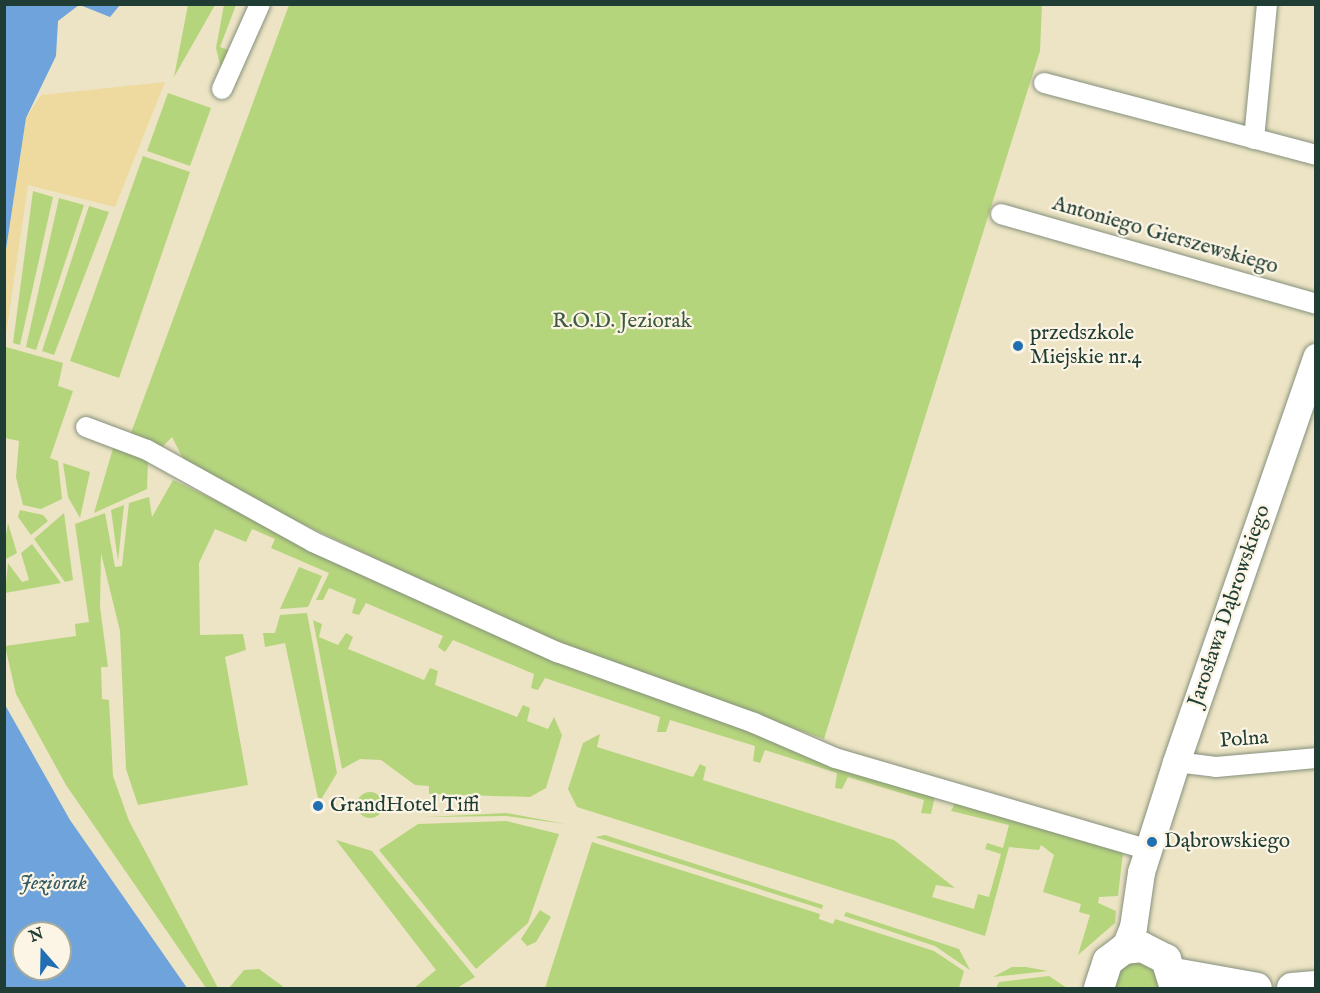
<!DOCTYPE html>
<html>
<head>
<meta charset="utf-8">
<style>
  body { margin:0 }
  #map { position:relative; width:1320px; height:993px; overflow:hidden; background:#ece4c4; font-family:"IM FELL English",serif }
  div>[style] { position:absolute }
  .green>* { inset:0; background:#b5d57d }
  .round { border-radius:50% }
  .sand>* { inset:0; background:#eeda9e }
  .water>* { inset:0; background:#6fa3db }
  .roads { filter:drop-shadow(0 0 2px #86907c) drop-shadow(0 0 2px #86907c) }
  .street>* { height:20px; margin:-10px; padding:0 10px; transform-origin:10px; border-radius:10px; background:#fff }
  .secondary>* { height:27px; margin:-13.5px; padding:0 13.5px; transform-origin:13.5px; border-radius:13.5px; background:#fff }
  .primary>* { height:30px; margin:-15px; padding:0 15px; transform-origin:15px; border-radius:15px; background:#fff }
  .dots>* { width:16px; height:16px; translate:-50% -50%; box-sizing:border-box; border:3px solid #fcf5e5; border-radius:50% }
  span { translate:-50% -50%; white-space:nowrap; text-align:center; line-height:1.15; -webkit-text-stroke:4.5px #fcf5e5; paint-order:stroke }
  .street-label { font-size:21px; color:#1f3d34 }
  .park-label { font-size:21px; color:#3d5b43 }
  .poi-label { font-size:21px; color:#1f3d34 }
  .left { translate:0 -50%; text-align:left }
  .water-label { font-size:22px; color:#375c66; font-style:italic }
  .frame { position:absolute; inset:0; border:6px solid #1f3d34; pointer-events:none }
  .north { position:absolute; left:12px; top:921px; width:60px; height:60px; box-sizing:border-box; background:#fcf5e5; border:2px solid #a4ab9e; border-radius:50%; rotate:340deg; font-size:16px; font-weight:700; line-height:24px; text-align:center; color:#1f3d34 }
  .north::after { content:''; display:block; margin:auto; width:21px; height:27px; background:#1f6fb2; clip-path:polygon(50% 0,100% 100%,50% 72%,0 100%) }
</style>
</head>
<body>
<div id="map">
  <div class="green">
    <i style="clip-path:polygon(188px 5px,215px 5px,174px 77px)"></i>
    <i style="clip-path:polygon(224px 5px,236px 5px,220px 47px,237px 53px,223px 76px,216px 48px)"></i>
    <i style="clip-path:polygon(289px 5px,1042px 5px,1040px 51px,824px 739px,561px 646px,210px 480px,186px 464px,172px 437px,161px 448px,131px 433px)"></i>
    <i style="clip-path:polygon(168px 93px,211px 108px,190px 166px,147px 151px)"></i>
    <i style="clip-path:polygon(143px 156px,190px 172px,119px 378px,70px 361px)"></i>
    <i style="clip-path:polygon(33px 191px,53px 197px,20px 345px,13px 343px)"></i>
    <i style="clip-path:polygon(59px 198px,84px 205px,36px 350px,26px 347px)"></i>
    <i style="clip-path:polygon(89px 206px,109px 212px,54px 355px,42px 351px)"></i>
    <i style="clip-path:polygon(6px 347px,63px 363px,58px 386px,73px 391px,50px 458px,58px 461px,62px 499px,41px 509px,23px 505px,16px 477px,19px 441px,5px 438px)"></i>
    <i style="clip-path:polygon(114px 445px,148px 459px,147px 489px,94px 513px)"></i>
    <i style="clip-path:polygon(63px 463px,90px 472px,80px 518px,68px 497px)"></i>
    <i style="clip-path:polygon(173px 480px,553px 661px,935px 796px,931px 814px,921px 813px,924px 800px,848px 777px,842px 789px,835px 788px,837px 773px,765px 750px,760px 763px,753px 761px,755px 746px,670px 720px,666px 732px,657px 732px,660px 717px,545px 678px,538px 690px,531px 688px,534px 674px,453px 640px,445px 652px,438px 647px,443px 636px,366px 603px,359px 615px,352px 613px,356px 599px,329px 588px,323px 600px,316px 600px,329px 573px,271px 548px,275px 539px,252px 529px,246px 542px,215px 529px,199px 563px,200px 635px,243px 634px,246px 650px,225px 657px,248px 785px,138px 805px,126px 769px,120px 631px,101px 553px,100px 607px,108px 667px,101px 667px,102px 699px,109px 700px,113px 776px,129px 821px,218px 988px,206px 988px,66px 785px,16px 694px,5px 646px,76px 636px,75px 624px,89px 622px,75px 524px,105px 513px,115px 567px,122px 566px,129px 503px,149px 497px,152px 517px)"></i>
    <i style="clip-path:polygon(124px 505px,118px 561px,111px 510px)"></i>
    <i style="clip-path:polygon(20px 510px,43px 515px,48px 521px,31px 535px,18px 517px)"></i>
    <i style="clip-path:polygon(64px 513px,73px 580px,65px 582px,34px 539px)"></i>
    <i style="clip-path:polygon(8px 523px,17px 553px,6px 559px,4px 547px)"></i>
    <i style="clip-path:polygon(32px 544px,61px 583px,5px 593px,8px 563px,22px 582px,29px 580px,21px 553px)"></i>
    <i style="clip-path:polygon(299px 567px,322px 576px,308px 607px,280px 609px)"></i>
    <i style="clip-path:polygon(307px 613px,337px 773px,319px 803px,285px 643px,265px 647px,263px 633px,275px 633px,280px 615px)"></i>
    <i style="clip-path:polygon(313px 620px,322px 624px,319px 637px,338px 645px,346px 633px,353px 637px,348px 649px,424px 680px,430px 668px,438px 671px,435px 685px,517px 717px,523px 705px,530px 708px,527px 721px,548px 729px,554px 717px,562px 735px,546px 788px,530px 797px,429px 794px,429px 786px,415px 785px,381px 760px,360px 759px,342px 769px)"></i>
    <i style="clip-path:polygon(600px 734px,597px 747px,693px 777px,700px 764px,706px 767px,703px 780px,894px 840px,955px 888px,936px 885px,932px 897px,974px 909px,978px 894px,989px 897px,1001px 854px,985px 849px,987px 843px,1003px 848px,1009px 825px,951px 811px,955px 803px,1123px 852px,1118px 896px,1099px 897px,1098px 903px,1116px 911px,1115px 923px,1078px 955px,1090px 915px,1079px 912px,1081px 904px,1043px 892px,1054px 855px,1041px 845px,1039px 850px,1009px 847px,985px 936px,577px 807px,568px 789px,583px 743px)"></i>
    <i class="round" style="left:357px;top:792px;width:26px;height:26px"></i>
    <i style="clip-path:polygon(506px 813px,566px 824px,506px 816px,426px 817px)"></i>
    <i style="clip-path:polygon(506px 821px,559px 834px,528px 923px,476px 969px,379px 850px,418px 824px)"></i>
    <i style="clip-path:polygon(605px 835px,823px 905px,822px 909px,595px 837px)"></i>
    <i style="clip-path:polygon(336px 840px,372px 851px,475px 977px,457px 988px,414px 988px,436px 970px)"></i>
    <i style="clip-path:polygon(592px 842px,820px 914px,819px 919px,833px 924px,835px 919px,934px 951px,964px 971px,959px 988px,545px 988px)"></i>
    <i style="clip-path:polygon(540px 910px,551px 917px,536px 942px,527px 946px,521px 939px)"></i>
    <i style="clip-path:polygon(846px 912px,959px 949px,970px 970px,935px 946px,844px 916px)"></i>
    <i style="clip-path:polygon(1134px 960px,1155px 967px,1162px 988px,1114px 988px,1116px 973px)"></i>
    <i style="clip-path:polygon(1012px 967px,1026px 967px,1048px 971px,993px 977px)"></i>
    <i style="clip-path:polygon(259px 969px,285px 988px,229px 988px,244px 970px)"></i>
    <i style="clip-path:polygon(1049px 976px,1067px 988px,996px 988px,999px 982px)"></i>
  </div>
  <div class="sand">
    <i style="clip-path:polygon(165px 82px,115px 207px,28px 185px,5px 341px,5px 256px,26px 118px,41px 95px)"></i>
  </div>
  <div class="water">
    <i style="clip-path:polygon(5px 4px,79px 5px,58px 21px,56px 56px,26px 118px,5px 256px)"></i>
    <i style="clip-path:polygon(80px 5px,120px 5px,110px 17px)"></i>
    <i style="clip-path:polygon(evenodd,4px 703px,70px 820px,187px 988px,5px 988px,4px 703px,24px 933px,60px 933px,60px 969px,24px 969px,24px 933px)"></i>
  </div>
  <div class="roads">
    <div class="street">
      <i style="left:1044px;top:83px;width:281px;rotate:14.8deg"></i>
      <i style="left:222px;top:89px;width:93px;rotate:-65.9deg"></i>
      <i style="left:1254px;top:139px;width:136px;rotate:-84.5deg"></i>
      <i style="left:1001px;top:214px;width:328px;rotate:15.9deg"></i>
      <i style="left:86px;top:427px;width:65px;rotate:20.7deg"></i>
      <i style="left:147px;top:450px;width:190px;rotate:29deg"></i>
      <i style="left:313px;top:542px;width:268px;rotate:24.3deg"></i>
      <i style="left:557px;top:652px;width:209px;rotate:19.8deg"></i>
      <i style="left:754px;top:723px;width:88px;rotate:23.4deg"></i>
      <i style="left:835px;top:758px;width:328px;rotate:16.3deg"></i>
      <i style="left:1176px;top:762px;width:40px;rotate:7.1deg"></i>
      <i style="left:1216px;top:767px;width:100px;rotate:-5.1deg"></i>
    </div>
    <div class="secondary">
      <i style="left:1124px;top:949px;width:24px;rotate:-68deg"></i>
      <i style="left:1133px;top:927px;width:56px;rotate:-81.7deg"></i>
      <i style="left:1141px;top:872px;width:115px;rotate:-72.3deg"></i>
      <i style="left:1176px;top:762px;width:429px;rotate:-70.9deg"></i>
    </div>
    <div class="primary">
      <i style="left:1174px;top:973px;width:84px;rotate:10.2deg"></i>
      <i style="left:1099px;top:988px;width:28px;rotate:-72deg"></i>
      <i style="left:1108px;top:961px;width:20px;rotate:-37deg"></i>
      <i style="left:1124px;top:949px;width:18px;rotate:-6deg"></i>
      <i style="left:1142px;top:947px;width:27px;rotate:27deg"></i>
      <i style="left:1166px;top:959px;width:30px;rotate:73deg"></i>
      <i style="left:1292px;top:988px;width:24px;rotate:-5deg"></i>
    </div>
  </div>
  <div class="dots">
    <i style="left:1018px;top:346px;background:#1f6fb2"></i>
    <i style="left:318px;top:806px;background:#1f6fb2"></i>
    <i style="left:1152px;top:842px;background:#1f6fb2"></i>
  </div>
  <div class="street-label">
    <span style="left:1165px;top:236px;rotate:16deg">Antoniego Gierszewskiego</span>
    <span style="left:1230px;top:606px;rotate:-71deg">Jarosława Dąbrowskiego</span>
    <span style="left:1244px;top:740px;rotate:-4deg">Polna</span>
  </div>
  <div class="park-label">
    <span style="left:622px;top:322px">R.O.D. Jeziorak</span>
  </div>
  <div class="poi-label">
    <span class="left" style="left:1030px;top:346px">przedszkole<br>Miejskie nr.4</span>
    <span class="left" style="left:330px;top:806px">GrandHotel Tiffi</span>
    <span class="left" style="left:1164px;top:842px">Dąbrowskiego</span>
  </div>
  <div class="water-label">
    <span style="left:53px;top:884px">Jeziorak</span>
  </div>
  <div class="frame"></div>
  <div class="north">N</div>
</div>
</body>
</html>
